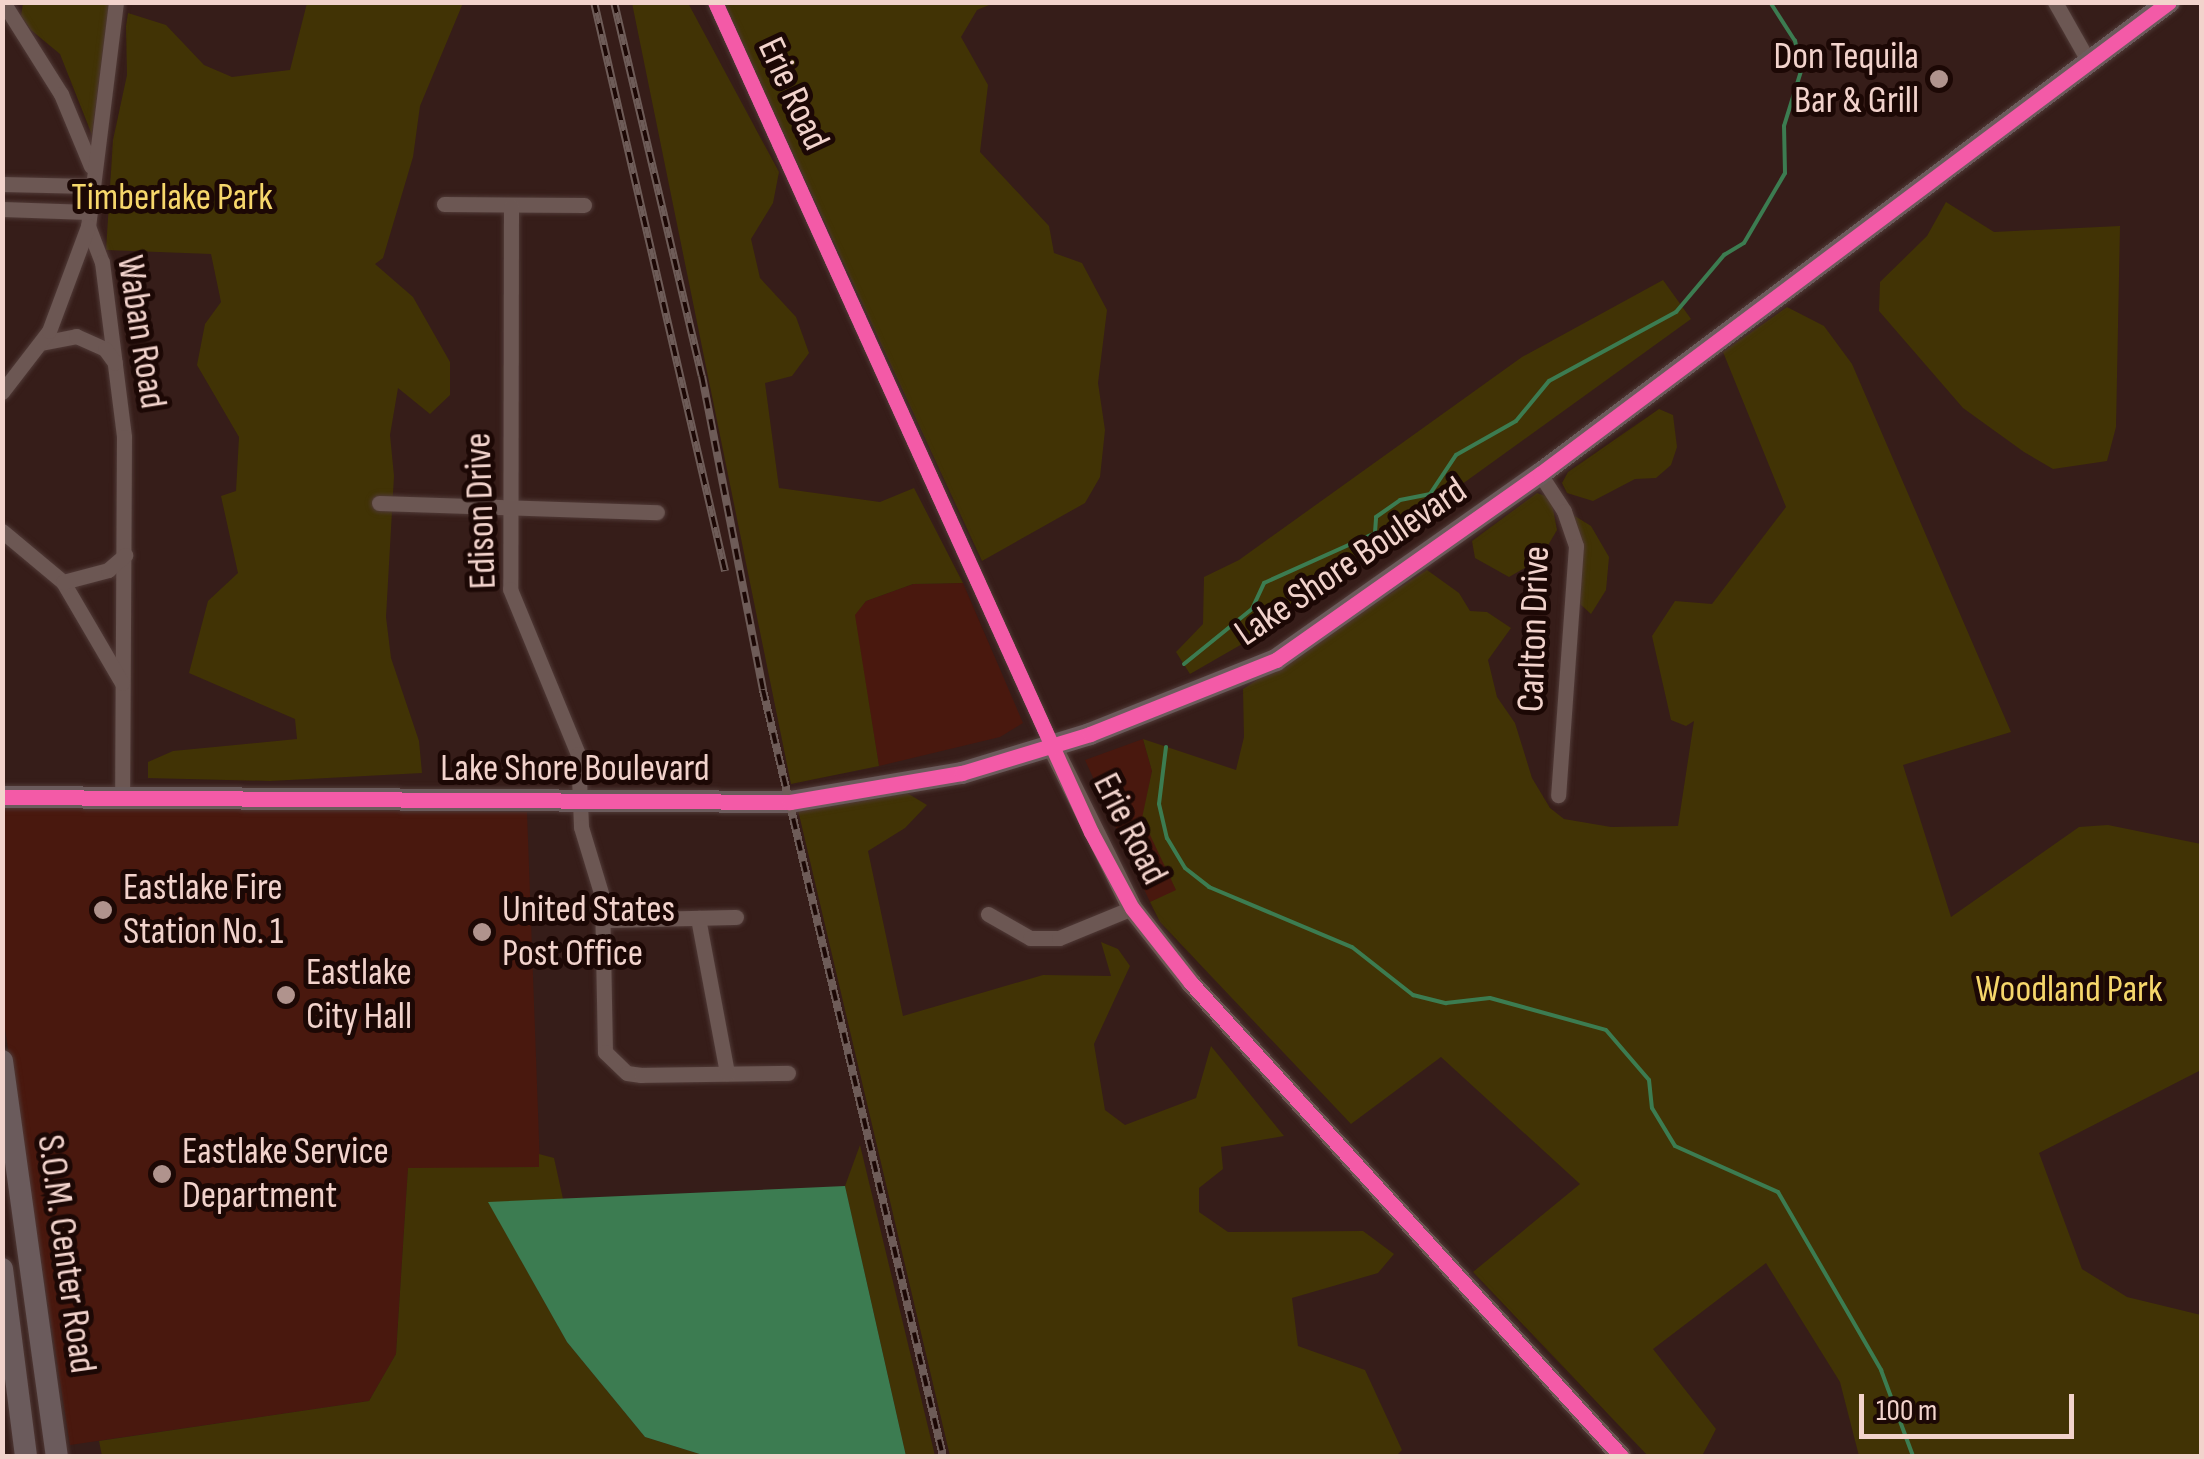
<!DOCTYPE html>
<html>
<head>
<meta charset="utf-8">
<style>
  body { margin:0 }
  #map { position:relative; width:2204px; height:1459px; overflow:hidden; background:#361d19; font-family:"Sofia Sans Condensed",sans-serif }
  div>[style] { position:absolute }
  .built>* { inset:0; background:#49180e }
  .green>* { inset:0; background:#413305 }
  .water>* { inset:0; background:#3c7c51 }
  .stream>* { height:4px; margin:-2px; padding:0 2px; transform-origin:2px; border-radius:2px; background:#3c7c51 }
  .roads { filter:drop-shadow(0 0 2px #503a37) drop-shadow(0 0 2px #503a37) }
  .street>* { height:15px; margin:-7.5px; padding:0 7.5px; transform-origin:7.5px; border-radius:7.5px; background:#6c5753 }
  .secondary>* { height:20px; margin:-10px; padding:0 10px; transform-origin:10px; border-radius:10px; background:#6c5753 }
  .primary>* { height:22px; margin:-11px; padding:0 11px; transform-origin:11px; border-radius:11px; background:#6b5b5c }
  .rail>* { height:8px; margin-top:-4px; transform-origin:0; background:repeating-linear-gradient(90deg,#1c0805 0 11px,#6e5c58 0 22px); box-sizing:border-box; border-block:2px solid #6e5c58 }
  .cycleway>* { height:15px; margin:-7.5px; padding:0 7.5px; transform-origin:7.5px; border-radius:7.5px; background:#f35aa7 }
  .dots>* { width:28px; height:28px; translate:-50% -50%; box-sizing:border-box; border:5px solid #1c0805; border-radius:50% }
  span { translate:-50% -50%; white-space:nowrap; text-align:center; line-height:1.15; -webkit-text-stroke:10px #1c0805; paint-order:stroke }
  .poi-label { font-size:38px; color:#f2d3cc }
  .right { translate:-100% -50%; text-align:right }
  .left { translate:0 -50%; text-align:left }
  .street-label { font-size:38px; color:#f2d3cc }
  .park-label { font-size:38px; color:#f6d76b }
  .frame { position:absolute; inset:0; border:5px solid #f2d3cc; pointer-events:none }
  .scale { position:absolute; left:1859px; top:1394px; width:215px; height:45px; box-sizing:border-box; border:5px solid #f2d3cc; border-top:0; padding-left:12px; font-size:30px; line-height:35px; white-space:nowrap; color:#f2d3cc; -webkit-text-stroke:8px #1c0805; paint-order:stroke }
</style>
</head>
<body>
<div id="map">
  <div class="built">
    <i style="clip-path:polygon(963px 583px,1023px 723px,1000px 737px,879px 766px,854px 615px,866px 601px,913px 584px)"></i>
    <i style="clip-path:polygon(1143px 739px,1152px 771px,1143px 818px,1177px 891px,1150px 902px,1085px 760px)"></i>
    <i style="clip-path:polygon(2px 807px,527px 812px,540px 1167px,408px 1169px,396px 1354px,369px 1401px,70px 1445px,3px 1016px)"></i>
  </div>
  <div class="green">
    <i style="clip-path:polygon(23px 3px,109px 3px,92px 135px,60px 54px,31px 30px,21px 16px)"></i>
    <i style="clip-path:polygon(307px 3px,463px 3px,420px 106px,413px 157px,383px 258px,375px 264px,413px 297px,450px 362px,450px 395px,430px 414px,398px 388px,390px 435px,394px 476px,386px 617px,391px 658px,419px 741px,422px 773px,270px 781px,148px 778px,148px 762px,173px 751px,297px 739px,295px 719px,189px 673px,208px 601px,238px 573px,221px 496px,236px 491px,239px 437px,197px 365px,205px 324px,221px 302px,211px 254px,106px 250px,113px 140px,127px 75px,126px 26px,128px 13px,166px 25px,204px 65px,232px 77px,290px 70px)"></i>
    <i style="clip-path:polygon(632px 3px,688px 3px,779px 172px,773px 203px,751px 239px,760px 278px,796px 317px,809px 353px,792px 376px,765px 383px,779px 488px,880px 502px,914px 488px,963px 583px,913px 584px,866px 601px,855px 615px,879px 766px,791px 784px)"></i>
    <i style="clip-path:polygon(723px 3px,994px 3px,977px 10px,961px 37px,988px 85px,980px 152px,1049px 226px,1054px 253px,1082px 263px,1107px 310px,1098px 383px,1105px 430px,1100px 477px,1085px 503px,982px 561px)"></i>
    <i style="clip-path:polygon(1946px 202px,1994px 232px,2120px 226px,2116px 427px,2107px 461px,2053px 469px,2024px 452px,1963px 408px,1879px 311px,1880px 282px,1927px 236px)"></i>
    <i style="clip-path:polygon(1663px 280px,1691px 319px,1368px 552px,1325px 576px,1263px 632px,1190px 674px,1176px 652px,1203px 624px,1204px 577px,1239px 560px,1522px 357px)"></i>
    <i style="clip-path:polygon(1787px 307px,1824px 326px,1852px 364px,2011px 732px,1903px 765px,1951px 917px,2079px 827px,2108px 825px,2201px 844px,2201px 1070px,2039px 1153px,2082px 1269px,2127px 1297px,2201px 1315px,2201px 1456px,1859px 1456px,1840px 1382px,1766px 1263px,1653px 1349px,1716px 1429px,1702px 1456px,1648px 1456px,1473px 1272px,1580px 1184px,1441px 1057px,1351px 1124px,1160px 922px,1150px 902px,1176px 890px,1142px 818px,1152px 771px,1143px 739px,1236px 770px,1244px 737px,1243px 689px,1427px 570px,1459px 593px,1470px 611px,1487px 612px,1511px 628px,1488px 660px,1497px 697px,1515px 723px,1532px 778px,1550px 808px,1564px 819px,1611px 827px,1678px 826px,1694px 721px,1686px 726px,1671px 720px,1652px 636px,1675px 601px,1712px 604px,1786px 507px,1723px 352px)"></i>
    <i style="clip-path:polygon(1659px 409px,1673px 415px,1677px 447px,1671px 465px,1656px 478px,1635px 479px,1593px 501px,1567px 493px,1562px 483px,1568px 472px)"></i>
    <i style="clip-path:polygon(1537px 493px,1551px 498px,1557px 530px,1540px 559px,1509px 577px,1475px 558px,1472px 541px)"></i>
    <i style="clip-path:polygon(1570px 513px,1591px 526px,1609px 557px,1606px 590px,1591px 614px,1580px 604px,1581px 539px)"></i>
    <i style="clip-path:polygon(907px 793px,927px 805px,905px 828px,868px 851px,903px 1016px,1043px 975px,1111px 976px,1101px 942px,1118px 949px,1130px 966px,1094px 1044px,1105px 1110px,1125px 1125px,1196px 1098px,1211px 1046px,1284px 1136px,1221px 1147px,1223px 1169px,1199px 1188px,1199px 1212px,1228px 1232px,1363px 1231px,1394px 1254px,1378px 1273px,1292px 1298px,1298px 1346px,1365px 1370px,1402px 1450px,1396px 1456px,950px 1456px,798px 810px)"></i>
    <i style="clip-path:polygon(860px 1145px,935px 1456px,906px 1456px,845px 1186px)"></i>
    <i style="clip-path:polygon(539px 1154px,554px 1158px,563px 1199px,489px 1203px,567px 1342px,645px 1437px,706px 1456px,102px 1456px,99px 1441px,369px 1401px,396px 1354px,408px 1168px,539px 1167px)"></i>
  </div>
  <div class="water">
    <i style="clip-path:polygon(845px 1186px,906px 1456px,706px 1456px,645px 1437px,567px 1342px,488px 1202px)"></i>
  </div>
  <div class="stream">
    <i style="left:1184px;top:664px;width:87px;rotate:-39deg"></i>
    <i style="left:1252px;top:609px;width:29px;rotate:-65deg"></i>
    <i style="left:1264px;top:583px;width:122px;rotate:-24.2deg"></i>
    <i style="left:1375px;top:533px;width:16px;rotate:-86deg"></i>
    <i style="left:1376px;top:517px;width:29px;rotate:-35deg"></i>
    <i style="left:1400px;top:500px;width:31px;rotate:-11deg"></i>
    <i style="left:1430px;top:494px;width:47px;rotate:-56.3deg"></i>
    <i style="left:1456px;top:455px;width:69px;rotate:-29.5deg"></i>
    <i style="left:1516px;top:421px;width:52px;rotate:-50.5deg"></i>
    <i style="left:1549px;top:381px;width:145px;rotate:-28.5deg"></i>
    <i style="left:1676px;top:312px;width:75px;rotate:-49.9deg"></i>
    <i style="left:1724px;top:255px;width:23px;rotate:-31deg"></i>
    <i style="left:1744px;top:243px;width:81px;rotate:-59.6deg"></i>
    <i style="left:1785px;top:173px;width:47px;rotate:-91.2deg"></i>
    <i style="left:1784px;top:126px;width:58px;rotate:-72.8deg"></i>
    <i style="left:1801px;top:71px;width:31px;rotate:-101deg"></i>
    <i style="left:1795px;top:41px;width:46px;rotate:-122.7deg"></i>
    <i style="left:1166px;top:747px;width:57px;rotate:97deg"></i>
    <i style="left:1159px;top:804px;width:35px;rotate:77deg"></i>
    <i style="left:1167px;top:838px;width:35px;rotate:59deg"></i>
    <i style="left:1185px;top:868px;width:31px;rotate:38deg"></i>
    <i style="left:1209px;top:887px;width:155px;rotate:22.8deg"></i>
    <i style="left:1352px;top:947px;width:78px;rotate:38.2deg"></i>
    <i style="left:1413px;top:995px;width:34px;rotate:14deg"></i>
    <i style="left:1446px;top:1003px;width:44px;rotate:-6.5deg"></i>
    <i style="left:1490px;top:998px;width:120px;rotate:15.4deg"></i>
    <i style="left:1606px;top:1030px;width:66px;rotate:49.3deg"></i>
    <i style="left:1649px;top:1080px;width:28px;rotate:84deg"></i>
    <i style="left:1652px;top:1108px;width:44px;rotate:58.8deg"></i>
    <i style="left:1675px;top:1146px;width:113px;rotate:24.1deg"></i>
    <i style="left:1778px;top:1192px;width:206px;rotate:59.9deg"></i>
    <i style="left:1881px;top:1370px;width:92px;rotate:69.6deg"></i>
  </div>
  <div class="roads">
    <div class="street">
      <i style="left:3px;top:2px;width:109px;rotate:57.8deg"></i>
      <i style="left:61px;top:94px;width:78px;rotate:67.4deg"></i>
      <i style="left:116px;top:2px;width:226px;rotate:97.1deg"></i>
      <i style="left:88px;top:226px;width:39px;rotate:69deg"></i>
      <i style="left:102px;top:262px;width:176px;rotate:82.8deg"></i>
      <i style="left:124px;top:437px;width:361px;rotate:90.3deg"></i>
      <i style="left:715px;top:2px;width:817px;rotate:65.63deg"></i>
      <i style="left:2055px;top:2px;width:69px;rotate:60.5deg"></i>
      <i style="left:2px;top:184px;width:87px;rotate:1.3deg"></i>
      <i style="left:444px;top:204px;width:140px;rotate:0.4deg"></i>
      <i style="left:511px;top:206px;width:383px;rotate:90.1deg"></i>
      <i style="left:510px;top:589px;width:178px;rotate:67.6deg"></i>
      <i style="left:578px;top:754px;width:73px;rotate:87.6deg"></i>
      <i style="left:581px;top:827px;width:72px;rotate:73.1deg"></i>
      <i style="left:602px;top:896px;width:156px;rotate:88.9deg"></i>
      <i style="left:605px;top:1052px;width:30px;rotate:44deg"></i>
      <i style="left:627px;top:1073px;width:14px;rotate:8deg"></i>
      <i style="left:641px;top:1075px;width:147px;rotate:-0.8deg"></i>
      <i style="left:2px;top:209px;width:87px;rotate:2deg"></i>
      <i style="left:41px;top:343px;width:36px;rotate:-11deg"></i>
      <i style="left:76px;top:336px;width:32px;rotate:24deg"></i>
      <i style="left:105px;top:349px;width:17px;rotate:54deg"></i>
      <i style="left:2px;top:392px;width:77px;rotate:-52.4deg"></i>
      <i style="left:49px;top:331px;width:112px;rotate:-69.6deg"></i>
      <i style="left:1540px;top:474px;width:44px;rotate:57deg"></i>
      <i style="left:1564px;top:511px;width:37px;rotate:71deg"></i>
      <i style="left:1576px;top:546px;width:250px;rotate:94.1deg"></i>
      <i style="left:379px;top:503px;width:278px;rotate:1.9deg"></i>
      <i style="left:2px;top:531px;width:80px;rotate:39.9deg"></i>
      <i style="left:63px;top:582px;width:117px;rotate:59.7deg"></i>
      <i style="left:63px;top:582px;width:47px;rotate:-14.9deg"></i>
      <i style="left:108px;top:570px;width:23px;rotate:-41deg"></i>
      <i style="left:988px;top:914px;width:48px;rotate:29.7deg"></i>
      <i style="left:1030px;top:938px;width:29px"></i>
      <i style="left:1059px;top:938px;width:79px;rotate:-22.3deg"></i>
      <i style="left:698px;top:918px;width:158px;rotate:79.4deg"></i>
      <i style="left:604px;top:920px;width:132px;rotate:-1.3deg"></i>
    </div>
    <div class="secondary">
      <i style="left:1052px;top:746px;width:181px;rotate:63.7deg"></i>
      <i style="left:1132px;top:908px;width:95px;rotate:51.8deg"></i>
      <i style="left:1191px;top:983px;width:639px;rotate:47.73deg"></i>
    </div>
    <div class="primary">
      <i style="left:2px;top:797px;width:788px;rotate:0.36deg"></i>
      <i style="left:790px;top:802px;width:174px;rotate:-9.6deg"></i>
      <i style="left:962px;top:773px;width:134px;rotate:-16.9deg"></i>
      <i style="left:1090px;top:734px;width:200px;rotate:-21.7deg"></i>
      <i style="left:1276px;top:660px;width:323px;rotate:-35.2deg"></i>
      <i style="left:1540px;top:474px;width:786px;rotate:-36.88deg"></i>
      <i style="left:2px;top:1061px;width:399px;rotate:82.1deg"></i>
      <i style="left:2px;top:1269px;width:189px;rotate:82.7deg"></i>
    </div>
  </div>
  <div class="rail">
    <i style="left:594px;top:2px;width:584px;rotate:77.03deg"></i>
    <i style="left:614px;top:2px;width:384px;rotate:76.8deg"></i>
    <i style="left:702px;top:376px;width:320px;rotate:79deg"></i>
    <i style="left:763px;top:690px;width:787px;rotate:76.78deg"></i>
  </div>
  <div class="cycleway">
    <i style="left:715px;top:2px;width:911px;rotate:65.63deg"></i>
    <i style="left:1091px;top:832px;width:86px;rotate:61.7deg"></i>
    <i style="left:1132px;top:908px;width:95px;rotate:51.8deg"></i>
    <i style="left:1191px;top:983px;width:639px;rotate:47.73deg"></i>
    <i style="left:2px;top:797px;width:788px;rotate:0.36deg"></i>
    <i style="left:790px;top:802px;width:174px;rotate:-9.6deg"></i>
    <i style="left:962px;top:773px;width:134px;rotate:-16.9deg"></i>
    <i style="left:1090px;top:734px;width:200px;rotate:-21.7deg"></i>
    <i style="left:1276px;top:660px;width:323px;rotate:-35.2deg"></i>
    <i style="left:1540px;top:474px;width:786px;rotate:-36.88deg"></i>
  </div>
  <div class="dots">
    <i style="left:1939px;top:79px;background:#b0938d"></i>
    <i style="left:103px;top:910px;background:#b0938d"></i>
    <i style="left:482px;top:932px;background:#b0938d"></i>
    <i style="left:286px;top:995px;background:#b0938d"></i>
    <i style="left:162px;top:1174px;background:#b0938d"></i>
  </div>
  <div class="poi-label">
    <span class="right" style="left:1919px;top:79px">Don Tequila<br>Bar &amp; Grill</span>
    <span class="left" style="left:123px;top:910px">Eastlake Fire<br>Station No. 1</span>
    <span class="left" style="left:502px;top:932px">United States<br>Post Office</span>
    <span class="left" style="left:306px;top:995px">Eastlake<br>City Hall</span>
    <span class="left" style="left:182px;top:1174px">Eastlake Service<br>Department</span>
  </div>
  <div class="street-label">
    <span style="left:793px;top:94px;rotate:65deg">Erie Road</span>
    <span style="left:141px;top:332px;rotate:81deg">Waban Road</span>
    <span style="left:481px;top:511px;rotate:-92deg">Edison Drive</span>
    <span style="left:1351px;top:562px;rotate:-34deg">Lake Shore Boulevard</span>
    <span style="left:1534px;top:629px;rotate:-88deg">Carlton Drive</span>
    <span style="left:575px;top:769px">Lake Shore Boulevard</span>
    <span style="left:1130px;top:829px;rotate:63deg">Erie Road</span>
    <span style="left:66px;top:1254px;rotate:82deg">S.O.M. Center Road</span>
  </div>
  <div class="park-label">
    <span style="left:172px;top:198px">Timberlake Park</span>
    <span style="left:2069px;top:990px">Woodland Park</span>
  </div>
  <div class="frame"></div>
  <div class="scale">100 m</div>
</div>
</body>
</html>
